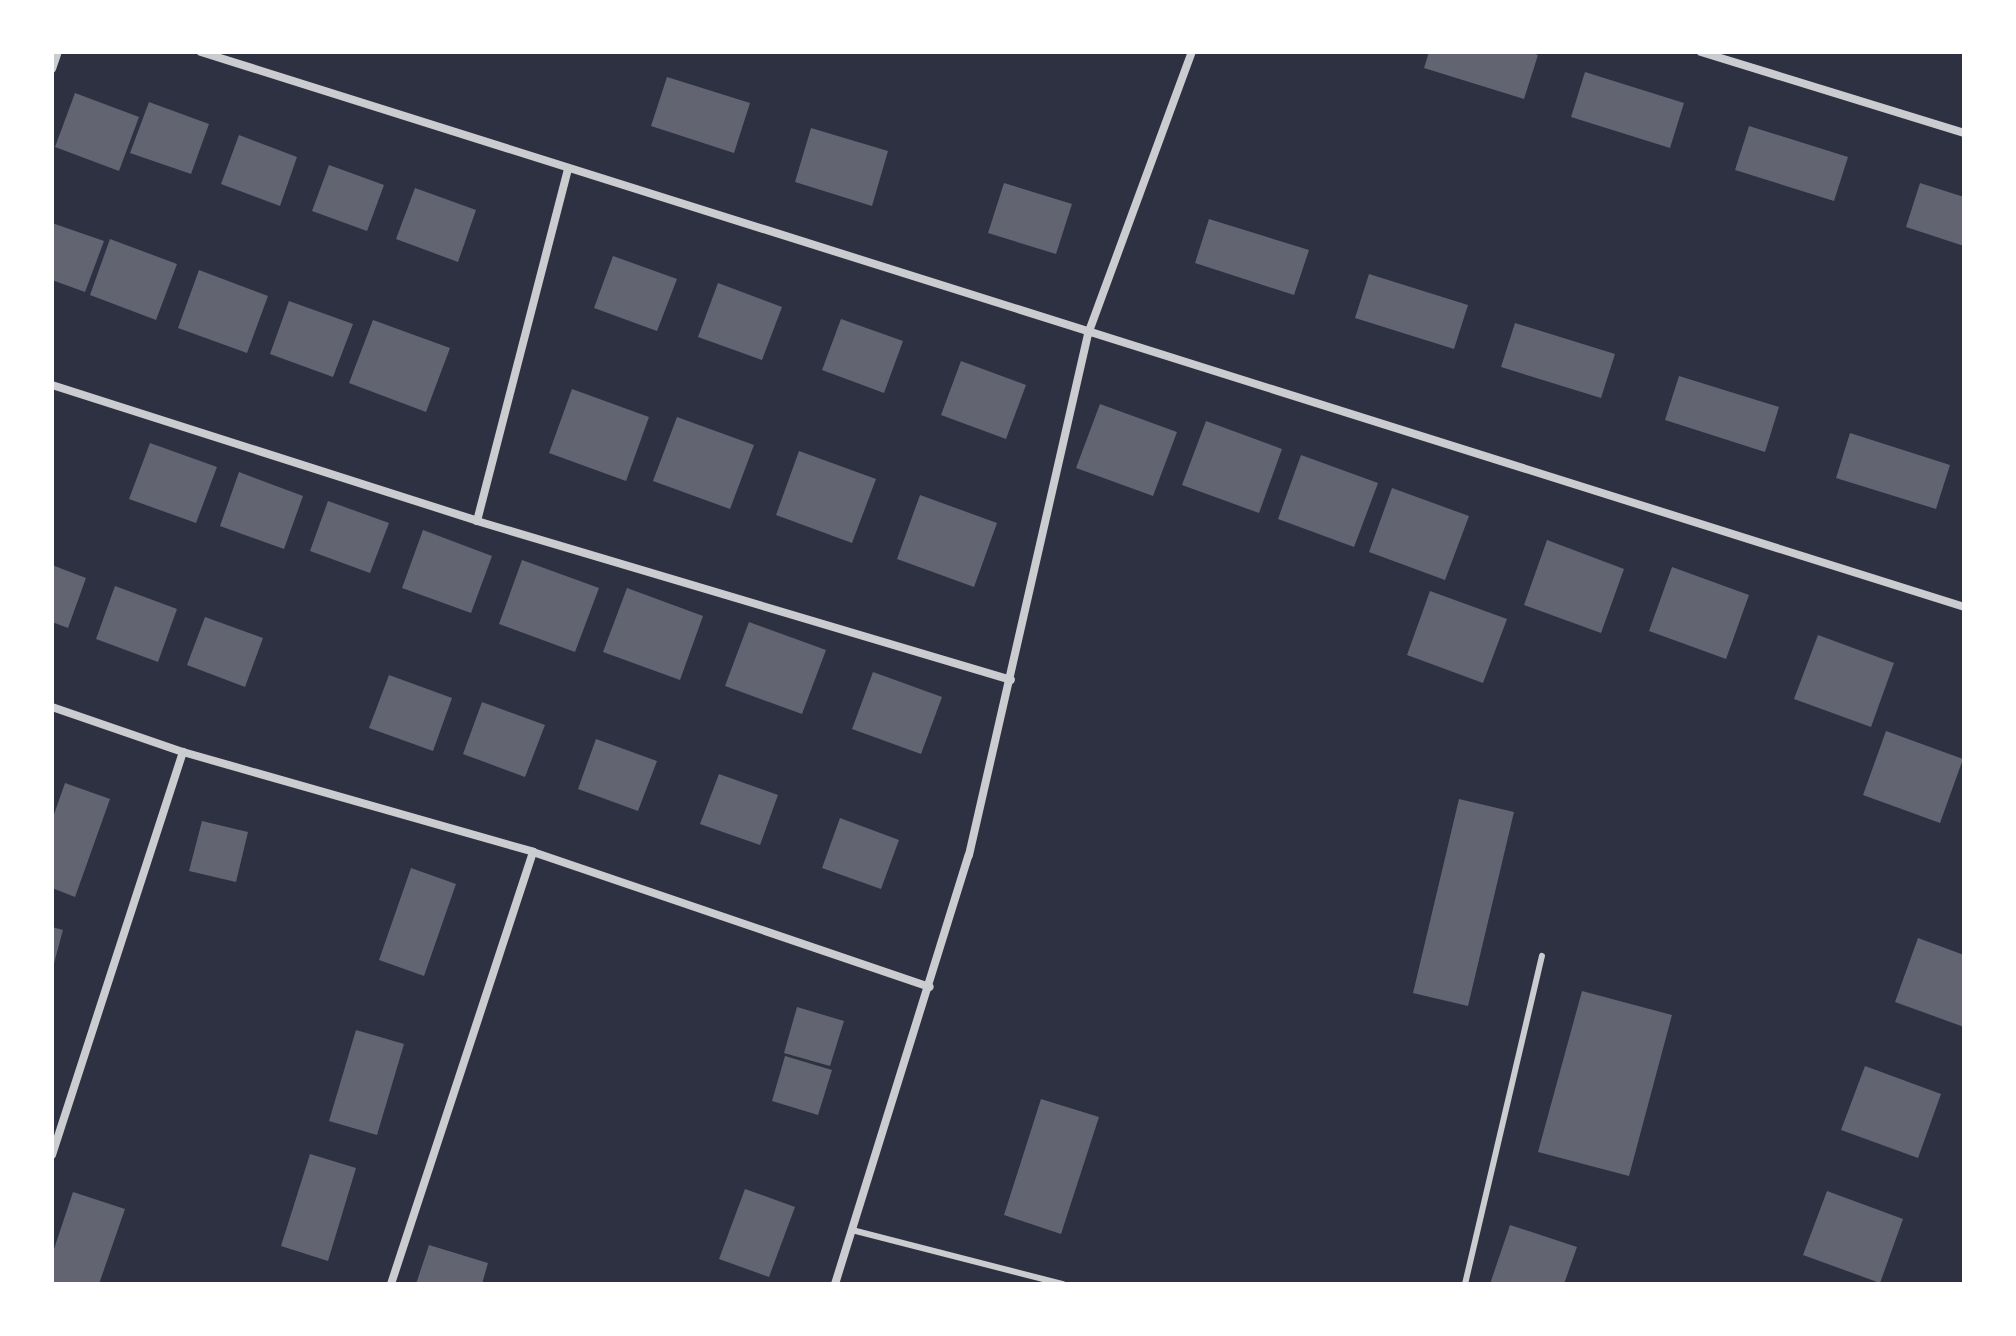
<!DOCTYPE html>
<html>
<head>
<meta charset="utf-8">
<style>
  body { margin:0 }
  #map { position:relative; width:2016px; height:1336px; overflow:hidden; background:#2d3142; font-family:"Open Sans",sans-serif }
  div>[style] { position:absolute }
  .building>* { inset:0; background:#626471 }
  .service>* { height:6px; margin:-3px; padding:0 3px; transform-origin:3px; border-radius:3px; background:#caccd0 }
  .minor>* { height:8px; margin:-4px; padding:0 4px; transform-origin:4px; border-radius:4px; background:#caccd0 }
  span { translate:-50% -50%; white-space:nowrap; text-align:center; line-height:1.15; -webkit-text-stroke:7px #fff; paint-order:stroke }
  .frame { position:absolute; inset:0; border:54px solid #fff; pointer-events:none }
</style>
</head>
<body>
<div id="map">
  <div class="building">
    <i style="clip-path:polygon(1429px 52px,1529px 52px,1538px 55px,1524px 99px,1424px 68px)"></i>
    <i style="clip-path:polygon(1585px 72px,1684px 103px,1670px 148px,1571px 117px)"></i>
    <i style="clip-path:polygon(667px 77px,750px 103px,734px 153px,651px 126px)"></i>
    <i style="clip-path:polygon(75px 93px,139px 117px,119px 171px,55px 147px)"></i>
    <i style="clip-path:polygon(149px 102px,209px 124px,191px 174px,130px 153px)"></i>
    <i style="clip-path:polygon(1749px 126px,1848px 157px,1834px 201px,1735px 170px)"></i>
    <i style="clip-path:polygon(811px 128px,888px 151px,872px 206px,795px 182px)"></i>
    <i style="clip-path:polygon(239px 135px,297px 157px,280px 206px,221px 184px)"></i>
    <i style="clip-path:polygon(329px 165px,384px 185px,367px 231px,312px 211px)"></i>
    <i style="clip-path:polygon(1004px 183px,1072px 204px,1056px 254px,988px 233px)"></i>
    <i style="clip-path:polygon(1920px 183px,1964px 197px,1964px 246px,1906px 227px)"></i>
    <i style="clip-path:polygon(415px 188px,476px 210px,458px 262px,396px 239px)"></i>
    <i style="clip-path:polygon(1209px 219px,1309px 250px,1294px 295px,1195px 263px)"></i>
    <i style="clip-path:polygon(52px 223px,104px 241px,85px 292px,52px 280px)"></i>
    <i style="clip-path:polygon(110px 239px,177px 264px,156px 320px,90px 295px)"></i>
    <i style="clip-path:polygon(613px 256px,677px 279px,657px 331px,594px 308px)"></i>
    <i style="clip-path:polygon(199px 270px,268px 296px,247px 353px,178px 328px)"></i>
    <i style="clip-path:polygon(1369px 274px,1468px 305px,1454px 349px,1355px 318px)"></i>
    <i style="clip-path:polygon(718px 283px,782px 307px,762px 360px,698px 337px)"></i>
    <i style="clip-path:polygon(289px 301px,353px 324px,333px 377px,270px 354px)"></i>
    <i style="clip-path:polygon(841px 319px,903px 341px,884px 393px,822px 370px)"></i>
    <i style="clip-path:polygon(373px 320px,450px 348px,426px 412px,349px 383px)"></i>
    <i style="clip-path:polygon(1515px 323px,1615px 354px,1601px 398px,1501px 367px)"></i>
    <i style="clip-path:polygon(961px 361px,1026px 385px,1006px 439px,941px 415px)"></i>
    <i style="clip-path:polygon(1679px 376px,1779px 407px,1765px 452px,1665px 420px)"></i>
    <i style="clip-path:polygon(572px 389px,649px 417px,626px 481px,549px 453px)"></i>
    <i style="clip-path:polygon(1100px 404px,1177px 432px,1153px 496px,1076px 468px)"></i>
    <i style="clip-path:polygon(677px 417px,754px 445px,730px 509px,653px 481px)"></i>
    <i style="clip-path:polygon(1206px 421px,1282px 449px,1259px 513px,1182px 485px)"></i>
    <i style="clip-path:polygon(1850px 433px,1950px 465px,1936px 509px,1836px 478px)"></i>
    <i style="clip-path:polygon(150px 443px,217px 467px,196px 523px,129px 499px)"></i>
    <i style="clip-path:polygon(799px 451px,876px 479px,852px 543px,776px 515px)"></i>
    <i style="clip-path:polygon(1301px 455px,1378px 483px,1354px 547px,1278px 519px)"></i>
    <i style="clip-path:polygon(239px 472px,303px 496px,284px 549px,220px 526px)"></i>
    <i style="clip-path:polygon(1392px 488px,1469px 516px,1445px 580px,1369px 552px)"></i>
    <i style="clip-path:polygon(920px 495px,997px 523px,974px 587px,897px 559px)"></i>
    <i style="clip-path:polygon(328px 501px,389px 523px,370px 573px,310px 551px)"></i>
    <i style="clip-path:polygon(423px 530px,492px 556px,471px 613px,402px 588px)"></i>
    <i style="clip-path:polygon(1547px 540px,1624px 569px,1601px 633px,1524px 605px)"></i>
    <i style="clip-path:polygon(522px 560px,599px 588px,575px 652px,499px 624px)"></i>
    <i style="clip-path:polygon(52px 565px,86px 578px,68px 628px,52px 622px)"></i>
    <i style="clip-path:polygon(1672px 567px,1749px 595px,1726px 659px,1649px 631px)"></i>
    <i style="clip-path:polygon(115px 586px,177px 609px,158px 662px,96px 639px)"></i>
    <i style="clip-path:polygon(627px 588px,703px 616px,680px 680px,603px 652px)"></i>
    <i style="clip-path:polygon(1430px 591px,1507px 619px,1483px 683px,1407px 655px)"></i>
    <i style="clip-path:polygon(205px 617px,263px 638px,245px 687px,187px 665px)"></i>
    <i style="clip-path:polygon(749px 622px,826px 650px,802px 714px,725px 686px)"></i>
    <i style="clip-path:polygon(1818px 635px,1894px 663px,1871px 727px,1794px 699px)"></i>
    <i style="clip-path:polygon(873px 672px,942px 697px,921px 754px,852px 729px)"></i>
    <i style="clip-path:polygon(389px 675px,452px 698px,433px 751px,369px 728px)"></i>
    <i style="clip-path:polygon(482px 702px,545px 725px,525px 777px,463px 754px)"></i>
    <i style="clip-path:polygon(1886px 731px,1963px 759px,1940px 823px,1863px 795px)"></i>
    <i style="clip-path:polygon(596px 739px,657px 761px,638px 811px,578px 789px)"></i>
    <i style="clip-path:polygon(719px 774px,778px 795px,760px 845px,700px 824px)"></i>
    <i style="clip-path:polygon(65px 783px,110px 799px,75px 897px,52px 888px,52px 820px)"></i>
    <i style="clip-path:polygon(1459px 799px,1514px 812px,1468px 1006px,1413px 993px)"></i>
    <i style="clip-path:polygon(840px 818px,899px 840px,881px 889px,822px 868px)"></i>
    <i style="clip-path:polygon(202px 821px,248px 832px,236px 882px,189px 871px)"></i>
    <i style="clip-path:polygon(411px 868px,456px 884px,424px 976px,379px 960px)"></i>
    <i style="clip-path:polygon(52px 927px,63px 930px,53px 967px,52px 967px)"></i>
    <i style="clip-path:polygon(1918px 938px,1964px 955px,1964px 1027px,1895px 1002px)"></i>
    <i style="clip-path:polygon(1582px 991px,1672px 1015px,1629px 1176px,1538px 1152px)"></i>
    <i style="clip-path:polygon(797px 1007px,844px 1021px,830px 1066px,784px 1053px)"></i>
    <i style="clip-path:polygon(356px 1030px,404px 1044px,377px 1135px,329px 1121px)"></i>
    <i style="clip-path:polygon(785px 1056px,832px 1070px,818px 1115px,772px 1101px)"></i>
    <i style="clip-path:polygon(1865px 1066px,1941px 1094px,1918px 1158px,1841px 1130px)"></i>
    <i style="clip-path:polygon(1041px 1099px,1099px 1117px,1061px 1234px,1004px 1215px)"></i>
    <i style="clip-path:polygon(310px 1154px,356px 1168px,328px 1261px,281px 1246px)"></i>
    <i style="clip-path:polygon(745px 1189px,795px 1207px,769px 1277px,719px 1259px)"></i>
    <i style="clip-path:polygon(1827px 1191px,1903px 1219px,1880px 1283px,1803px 1255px)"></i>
    <i style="clip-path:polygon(73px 1192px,125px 1209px,99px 1284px,52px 1284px,52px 1255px)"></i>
    <i style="clip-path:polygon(1510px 1225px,1577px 1247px,1564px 1284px,1490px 1284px)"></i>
    <i style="clip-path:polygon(429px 1245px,488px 1263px,482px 1284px,416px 1284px)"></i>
  </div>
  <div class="service">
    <i style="left:852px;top:1230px;width:218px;rotate:14.4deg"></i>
    <i style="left:1465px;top:1284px;width:337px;rotate:-76.8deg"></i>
  </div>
  <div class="minor">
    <i style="left:201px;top:52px;width:1848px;rotate:17.47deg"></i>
    <i style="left:1701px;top:52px;width:275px;rotate:17.1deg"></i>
    <i style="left:52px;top:69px;width:18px;rotate:-71deg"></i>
    <i style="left:52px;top:385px;width:446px;rotate:17.7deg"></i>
    <i style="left:477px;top:521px;width:557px;rotate:16.58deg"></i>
    <i style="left:477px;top:521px;width:363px;rotate:-75.5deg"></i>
    <i style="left:52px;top:707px;width:139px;rotate:19deg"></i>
    <i style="left:183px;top:752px;width:364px;rotate:15.9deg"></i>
    <i style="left:533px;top:852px;width:419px;rotate:18.8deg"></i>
    <i style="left:52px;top:1155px;width:424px;rotate:-72deg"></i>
    <i style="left:391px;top:1284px;width:455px;rotate:-71.8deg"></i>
    <i style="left:835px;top:1284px;width:449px;rotate:-72.7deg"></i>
    <i style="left:969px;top:855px;width:534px;rotate:-77.13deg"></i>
    <i style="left:1088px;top:334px;width:301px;rotate:-69.8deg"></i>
  </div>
  <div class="frame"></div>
</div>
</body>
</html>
